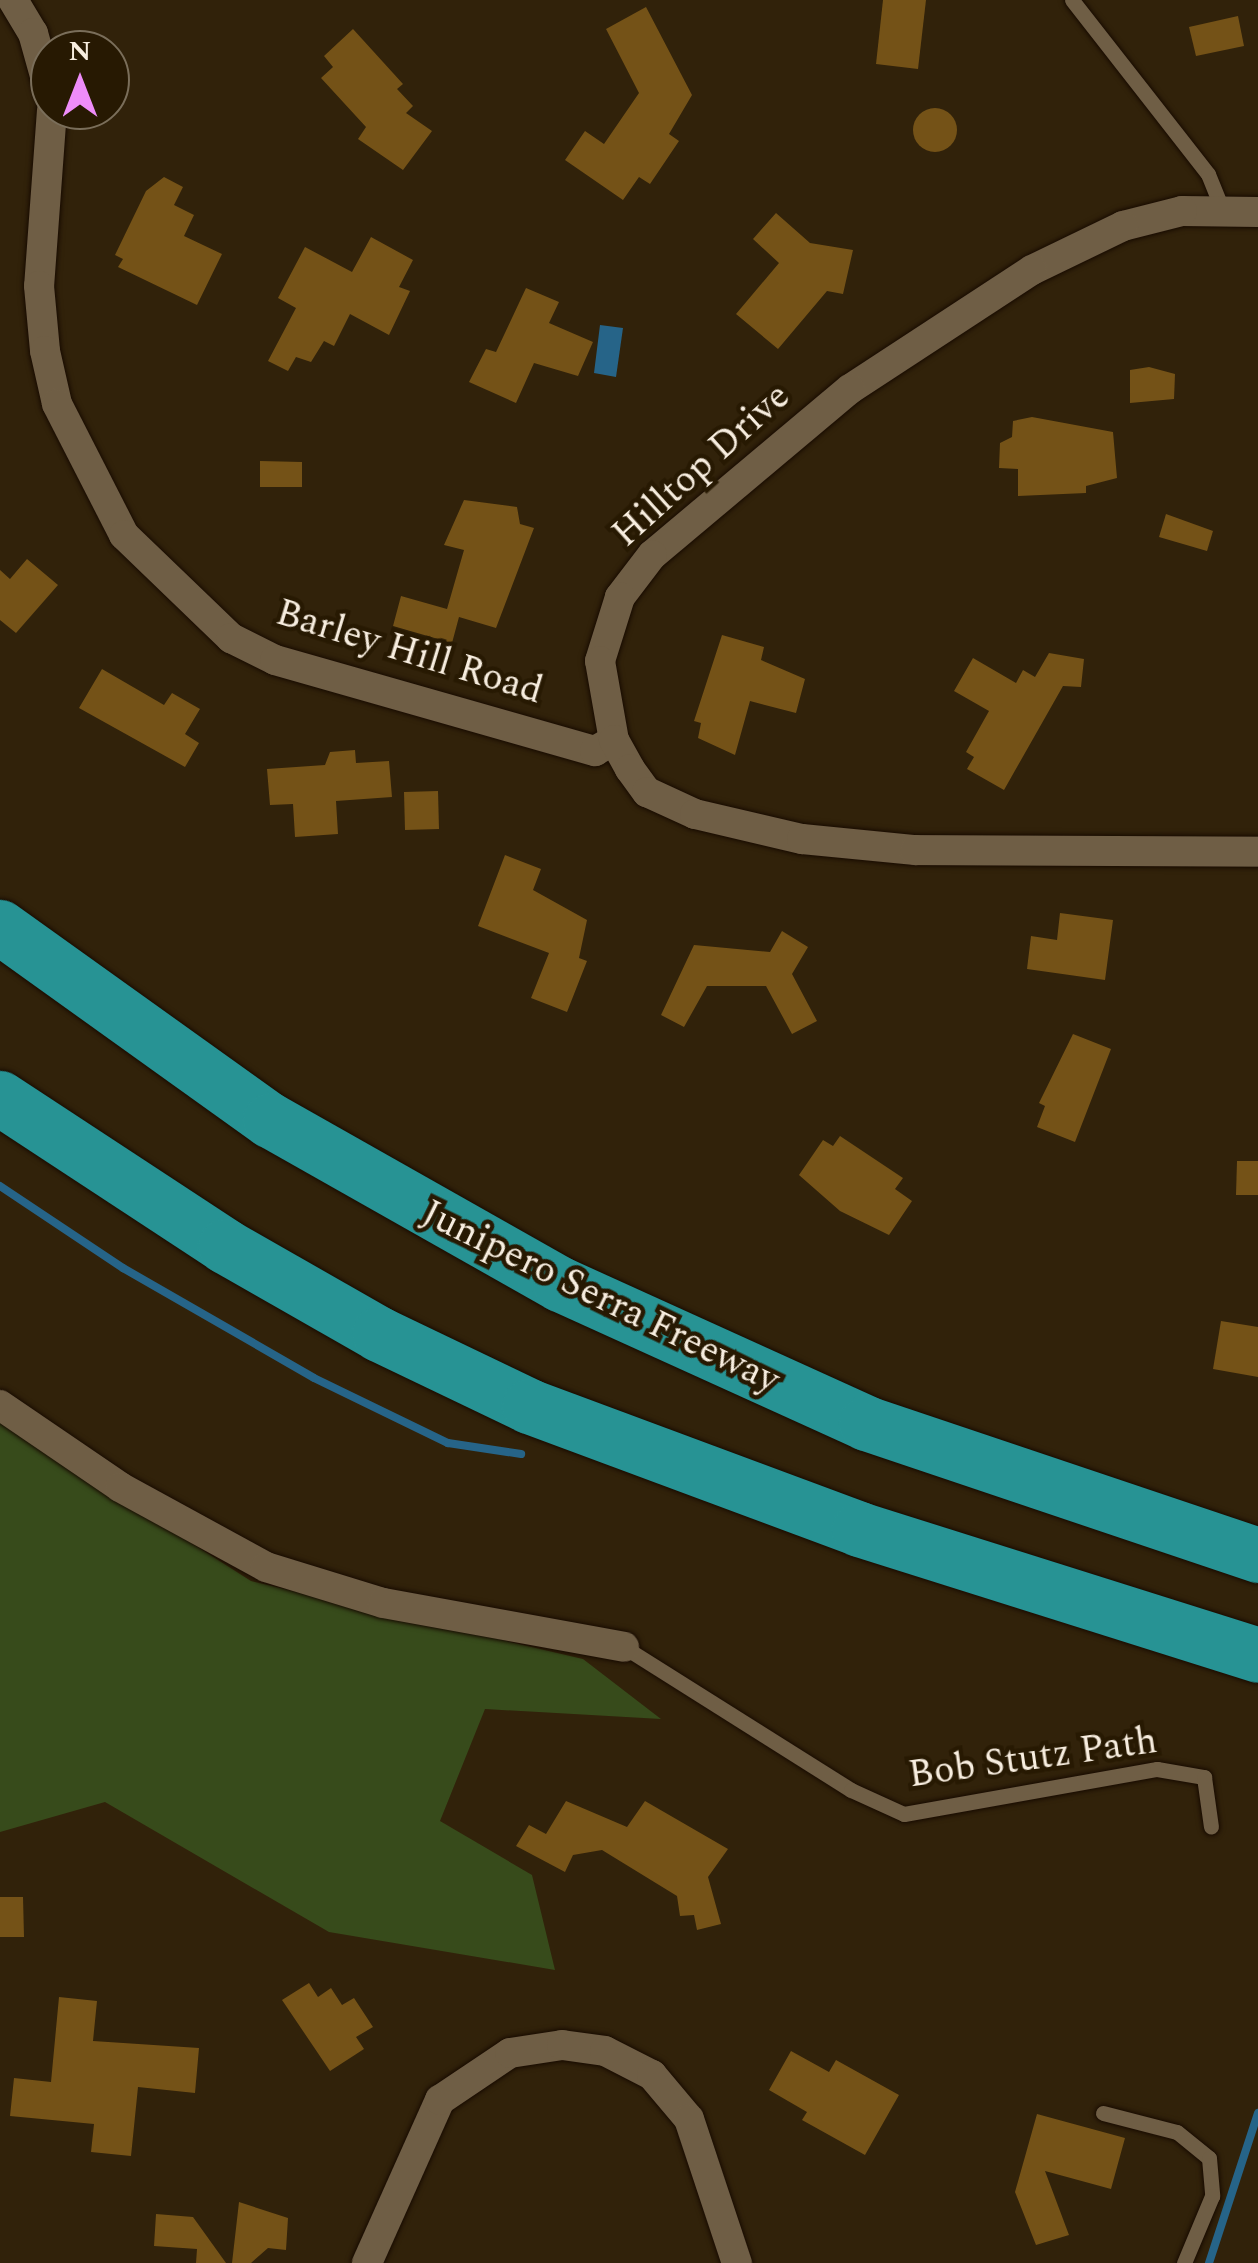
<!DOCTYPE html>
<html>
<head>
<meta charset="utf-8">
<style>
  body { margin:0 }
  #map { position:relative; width:1258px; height:2263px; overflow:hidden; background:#31220a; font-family:Spectral,serif }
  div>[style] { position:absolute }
  .green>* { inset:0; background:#374b1b }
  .water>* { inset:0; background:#266488 }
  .stream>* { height:8px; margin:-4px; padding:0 4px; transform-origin:4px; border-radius:4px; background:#266488 }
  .building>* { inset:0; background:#745217 }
  .round { border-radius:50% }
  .roads { filter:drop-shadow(0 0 2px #180b00) drop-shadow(0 0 2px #180b00) }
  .service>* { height:15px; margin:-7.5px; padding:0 7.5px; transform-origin:7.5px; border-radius:7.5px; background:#6f5e45 }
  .minor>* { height:30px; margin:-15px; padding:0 15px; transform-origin:15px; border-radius:15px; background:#6f5e45 }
  .motorway>* { height:55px; margin:-27.5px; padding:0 27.5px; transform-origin:27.5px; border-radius:27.5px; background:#279394 }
  span { translate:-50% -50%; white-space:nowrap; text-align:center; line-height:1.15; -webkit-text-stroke:9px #271902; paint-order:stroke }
  .street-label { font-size:38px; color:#f7eddf }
  .north { position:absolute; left:30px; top:30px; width:100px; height:100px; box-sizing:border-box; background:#271902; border:2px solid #7a6e5a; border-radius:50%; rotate:0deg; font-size:28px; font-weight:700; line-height:40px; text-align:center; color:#f7eddf }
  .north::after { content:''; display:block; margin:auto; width:35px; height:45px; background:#ee8cf9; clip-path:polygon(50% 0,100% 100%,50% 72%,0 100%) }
</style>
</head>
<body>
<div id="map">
  <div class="green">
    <i style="clip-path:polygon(0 1421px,251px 1581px,583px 1659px,661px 1719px,485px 1709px,440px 1821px,532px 1875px,555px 1970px,329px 1932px,105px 1802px,0 1832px)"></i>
  </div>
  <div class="water">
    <i style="clip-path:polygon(600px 325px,623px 328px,616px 377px,594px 373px)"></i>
  </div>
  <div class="stream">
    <i style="left:0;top:1186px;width:148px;rotate:33.7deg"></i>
    <i style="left:123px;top:1268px;width:220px;rotate:29.9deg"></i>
    <i style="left:314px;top:1378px;width:149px;rotate:25.9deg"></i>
    <i style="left:448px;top:1443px;width:74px;rotate:8.6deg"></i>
    <i style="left:1209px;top:2263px;width:158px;rotate:-71.9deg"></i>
  </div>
  <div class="building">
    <i style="clip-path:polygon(883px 0,926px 0,918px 69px,876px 64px)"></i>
    <i style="clip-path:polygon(646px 7px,692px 95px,669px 134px,679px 141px,650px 184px,639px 177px,623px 200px,565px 160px,585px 131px,604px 144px,639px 93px,606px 29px)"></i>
    <i style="clip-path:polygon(1238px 16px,1244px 46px,1196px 56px,1189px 27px)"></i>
    <i style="clip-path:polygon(353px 29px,403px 84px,397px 89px,413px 106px,406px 113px,432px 131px,403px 170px,358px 139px,366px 127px,321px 78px,333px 67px,324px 56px)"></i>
    <i class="round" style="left:913px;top:108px;width:44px;height:44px"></i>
    <i style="clip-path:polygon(164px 177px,183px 187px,174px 205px,194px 215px,184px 236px,222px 254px,197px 305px,118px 267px,123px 259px,115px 255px,146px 191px)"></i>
    <i style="clip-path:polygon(776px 213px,810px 243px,853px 250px,843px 294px,827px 291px,778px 349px,736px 314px,779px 263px,753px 239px)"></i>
    <i style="clip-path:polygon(371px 237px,413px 260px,399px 287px,410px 291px,389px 335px,350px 314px,334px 346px,324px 341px,311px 362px,296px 357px,288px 371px,268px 361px,296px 308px,278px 298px,305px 247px,352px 272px)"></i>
    <i style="clip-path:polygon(526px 288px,559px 302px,549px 323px,593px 342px,578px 376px,534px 363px,516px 403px,469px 382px,486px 349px,496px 352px)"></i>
    <i style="clip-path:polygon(1149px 367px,1175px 374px,1174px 399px,1130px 403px,1130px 370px)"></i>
    <i style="clip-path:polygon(1032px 417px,1113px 432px,1117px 478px,1086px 486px,1086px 493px,1018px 496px,1018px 469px,999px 468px,1000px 443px,1012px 437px,1013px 421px)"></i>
    <i style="clip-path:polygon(260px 461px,302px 462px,302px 487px,260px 487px)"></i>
    <i style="clip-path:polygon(464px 500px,517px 507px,520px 524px,534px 528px,496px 628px,459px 617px,452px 643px,393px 626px,401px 596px,447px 609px,464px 550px,444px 545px)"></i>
    <i style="clip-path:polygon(1166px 514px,1213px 531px,1207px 551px,1159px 537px)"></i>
    <i style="clip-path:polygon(27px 559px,58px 585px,16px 633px,0 620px,0 570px,10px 579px)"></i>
    <i style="clip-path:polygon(722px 635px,764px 647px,761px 660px,805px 679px,796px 713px,750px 701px,735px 755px,698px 738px,701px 723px,694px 721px)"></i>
    <i style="clip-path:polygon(1049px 653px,1084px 659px,1081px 687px,1063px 686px,1004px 790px,967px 769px,974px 757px,966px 752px,989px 711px,954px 691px,973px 658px,1016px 683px,1023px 670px,1035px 677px)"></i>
    <i style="clip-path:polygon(102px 669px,164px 705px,172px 693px,200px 709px,185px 734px,199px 743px,185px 767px,79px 708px)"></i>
    <i style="clip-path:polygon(355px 750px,356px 763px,389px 761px,392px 797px,336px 801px,338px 834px,295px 837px,293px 804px,270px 805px,267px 769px,325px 765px,330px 752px)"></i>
    <i style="clip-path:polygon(438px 791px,439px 829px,405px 830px,404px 792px)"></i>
    <i style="clip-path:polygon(505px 855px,541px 869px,533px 890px,587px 920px,579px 958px,587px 961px,567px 1012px,531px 998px,549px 953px,478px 926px)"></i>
    <i style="clip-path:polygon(1060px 913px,1113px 920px,1105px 980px,1027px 969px,1031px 936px,1057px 940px)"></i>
    <i style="clip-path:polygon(782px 931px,808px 947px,792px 974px,817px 1021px,792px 1034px,766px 986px,707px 986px,684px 1027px,661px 1015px,694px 945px,770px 952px)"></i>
    <i style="clip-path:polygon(1073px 1034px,1111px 1049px,1075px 1142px,1037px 1127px,1045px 1106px,1039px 1103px)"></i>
    <i style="clip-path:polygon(840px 1136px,903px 1178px,895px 1189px,912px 1201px,889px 1235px,840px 1211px,799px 1175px,823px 1140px,833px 1146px)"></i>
    <i style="clip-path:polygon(1237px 1161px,1258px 1161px,1258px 1195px,1236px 1195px)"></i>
    <i style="clip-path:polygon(1221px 1321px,1258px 1327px,1258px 1377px,1213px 1369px)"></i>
    <i style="clip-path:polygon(566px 1801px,627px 1827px,645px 1801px,728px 1849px,708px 1877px,721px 1924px,697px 1930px,694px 1915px,680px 1916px,677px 1896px,602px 1850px,573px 1855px,565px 1872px,516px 1846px,529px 1825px,546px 1834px)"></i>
    <i style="clip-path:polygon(0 1897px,23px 1897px,24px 1937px,0 1937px)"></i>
    <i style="clip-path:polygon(309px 1983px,318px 1997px,331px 1988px,342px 2005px,354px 1998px,373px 2027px,356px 2037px,364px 2049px,330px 2071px,282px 2000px)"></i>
    <i style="clip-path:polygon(59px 1997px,97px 2001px,93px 2041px,199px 2048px,195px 2093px,138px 2087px,131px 2156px,91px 2152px,94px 2124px,10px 2116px,14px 2078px,51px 2082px)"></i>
    <i style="clip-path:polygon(791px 2051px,829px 2072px,836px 2060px,899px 2095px,865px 2155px,802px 2120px,807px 2112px,769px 2090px)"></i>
    <i style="clip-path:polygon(1037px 2114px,1125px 2138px,1111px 2189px,1045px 2171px,1069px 2235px,1036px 2245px,1015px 2192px)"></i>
    <i style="clip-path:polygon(239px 2202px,288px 2218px,286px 2250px,268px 2248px,251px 2263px,232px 2263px)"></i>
    <i style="clip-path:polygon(156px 2214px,193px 2217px,226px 2263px,196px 2263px,197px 2249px,154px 2246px)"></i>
  </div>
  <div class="roads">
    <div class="service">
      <i style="left:1072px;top:0;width:221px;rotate:52deg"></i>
      <i style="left:1208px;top:174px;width:40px;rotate:68deg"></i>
      <i style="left:624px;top:1647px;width:268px;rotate:32.2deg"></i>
      <i style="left:851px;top:1790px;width:58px;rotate:24.4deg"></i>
      <i style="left:904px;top:1814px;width:257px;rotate:-10.1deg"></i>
      <i style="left:1157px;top:1769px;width:48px;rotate:9.7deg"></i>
      <i style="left:1204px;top:1777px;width:50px;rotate:82deg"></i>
      <i style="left:1103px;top:2113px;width:76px;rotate:14.4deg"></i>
      <i style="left:1177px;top:2132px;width:41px;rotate:39.1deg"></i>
      <i style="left:1209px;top:2158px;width:38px;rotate:85deg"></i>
      <i style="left:1212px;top:2196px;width:73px;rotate:112.7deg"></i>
    </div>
    <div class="minor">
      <i style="left:13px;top:0;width:39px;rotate:59deg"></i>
      <i style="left:33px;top:33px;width:63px;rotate:74.4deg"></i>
      <i style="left:52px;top:110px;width:176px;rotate:94.2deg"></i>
      <i style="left:39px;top:286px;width:65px;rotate:84.7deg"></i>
      <i style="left:45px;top:351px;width:54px;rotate:77.2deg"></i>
      <i style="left:57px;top:404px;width:147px;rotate:62.9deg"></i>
      <i style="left:124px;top:535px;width:149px;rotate:43.9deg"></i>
      <i style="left:231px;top:638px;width:49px;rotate:26.6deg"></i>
      <i style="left:275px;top:660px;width:333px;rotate:15.9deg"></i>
      <i style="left:595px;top:751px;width:22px;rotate:-30deg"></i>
      <i style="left:1258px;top:212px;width:76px;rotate:-179.2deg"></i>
      <i style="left:1182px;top:211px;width:61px;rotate:165.7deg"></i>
      <i style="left:1123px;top:226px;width:101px;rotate:154.2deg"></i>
      <i style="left:1032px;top:270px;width:217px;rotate:146.8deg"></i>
      <i style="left:850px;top:389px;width:258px;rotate:140deg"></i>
      <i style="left:652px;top:555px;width:53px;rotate:127.3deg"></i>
      <i style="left:620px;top:597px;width:67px;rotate:107.4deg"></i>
      <i style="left:600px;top:661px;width:80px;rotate:80deg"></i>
      <i style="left:614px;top:740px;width:33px;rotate:61deg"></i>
      <i style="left:630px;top:769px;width:29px;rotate:54deg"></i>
      <i style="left:647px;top:792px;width:53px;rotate:24.6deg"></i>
      <i style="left:695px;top:814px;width:110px;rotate:13.2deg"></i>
      <i style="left:802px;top:839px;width:114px;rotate:5.6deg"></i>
      <i style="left:915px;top:850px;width:343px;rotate:0.3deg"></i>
      <i style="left:0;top:1405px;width:145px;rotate:34.3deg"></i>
      <i style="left:120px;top:1487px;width:166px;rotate:28.7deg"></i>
      <i style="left:266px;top:1567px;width:122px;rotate:17.1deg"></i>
      <i style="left:383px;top:1603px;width:245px;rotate:10.3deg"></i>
      <i style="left:367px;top:2263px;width:179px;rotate:-65.9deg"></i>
      <i style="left:440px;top:2100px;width:84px;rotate:-33.9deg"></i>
      <i style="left:510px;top:2053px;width:53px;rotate:-8.7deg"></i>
      <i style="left:562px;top:2045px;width:43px;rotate:7.9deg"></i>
      <i style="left:605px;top:2051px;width:53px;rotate:27.1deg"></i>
      <i style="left:652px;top:2075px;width:57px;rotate:49.9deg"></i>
      <i style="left:689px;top:2119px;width:152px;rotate:71.6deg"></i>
    </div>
    <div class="motorway">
      <i style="left:0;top:927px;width:332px;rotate:35.6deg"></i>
      <i style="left:270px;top:1120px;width:333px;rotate:29.5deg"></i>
      <i style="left:560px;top:1284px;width:336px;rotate:24.4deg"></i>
      <i style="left:866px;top:1423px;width:414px;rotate:18.6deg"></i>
      <i style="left:0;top:1098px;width:269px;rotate:33.3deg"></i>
      <i style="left:225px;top:1246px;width:177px;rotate:29.7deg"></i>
      <i style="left:379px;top:1334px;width:166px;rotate:25.6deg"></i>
      <i style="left:529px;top:1406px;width:352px;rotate:20.4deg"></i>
      <i style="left:859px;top:1529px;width:418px;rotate:17.5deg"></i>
    </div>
  </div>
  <div class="street-label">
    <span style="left:702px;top:466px;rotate:-42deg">Hilltop Drive</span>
    <span style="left:409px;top:653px;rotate:17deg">Barley Hill Road</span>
    <span style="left:600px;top:1298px;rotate:26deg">Junipero Serra Freeway</span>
    <span style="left:1033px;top:1759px;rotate:-8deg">Bob Stutz Path</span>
  </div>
  <div class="north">N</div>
</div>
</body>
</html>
